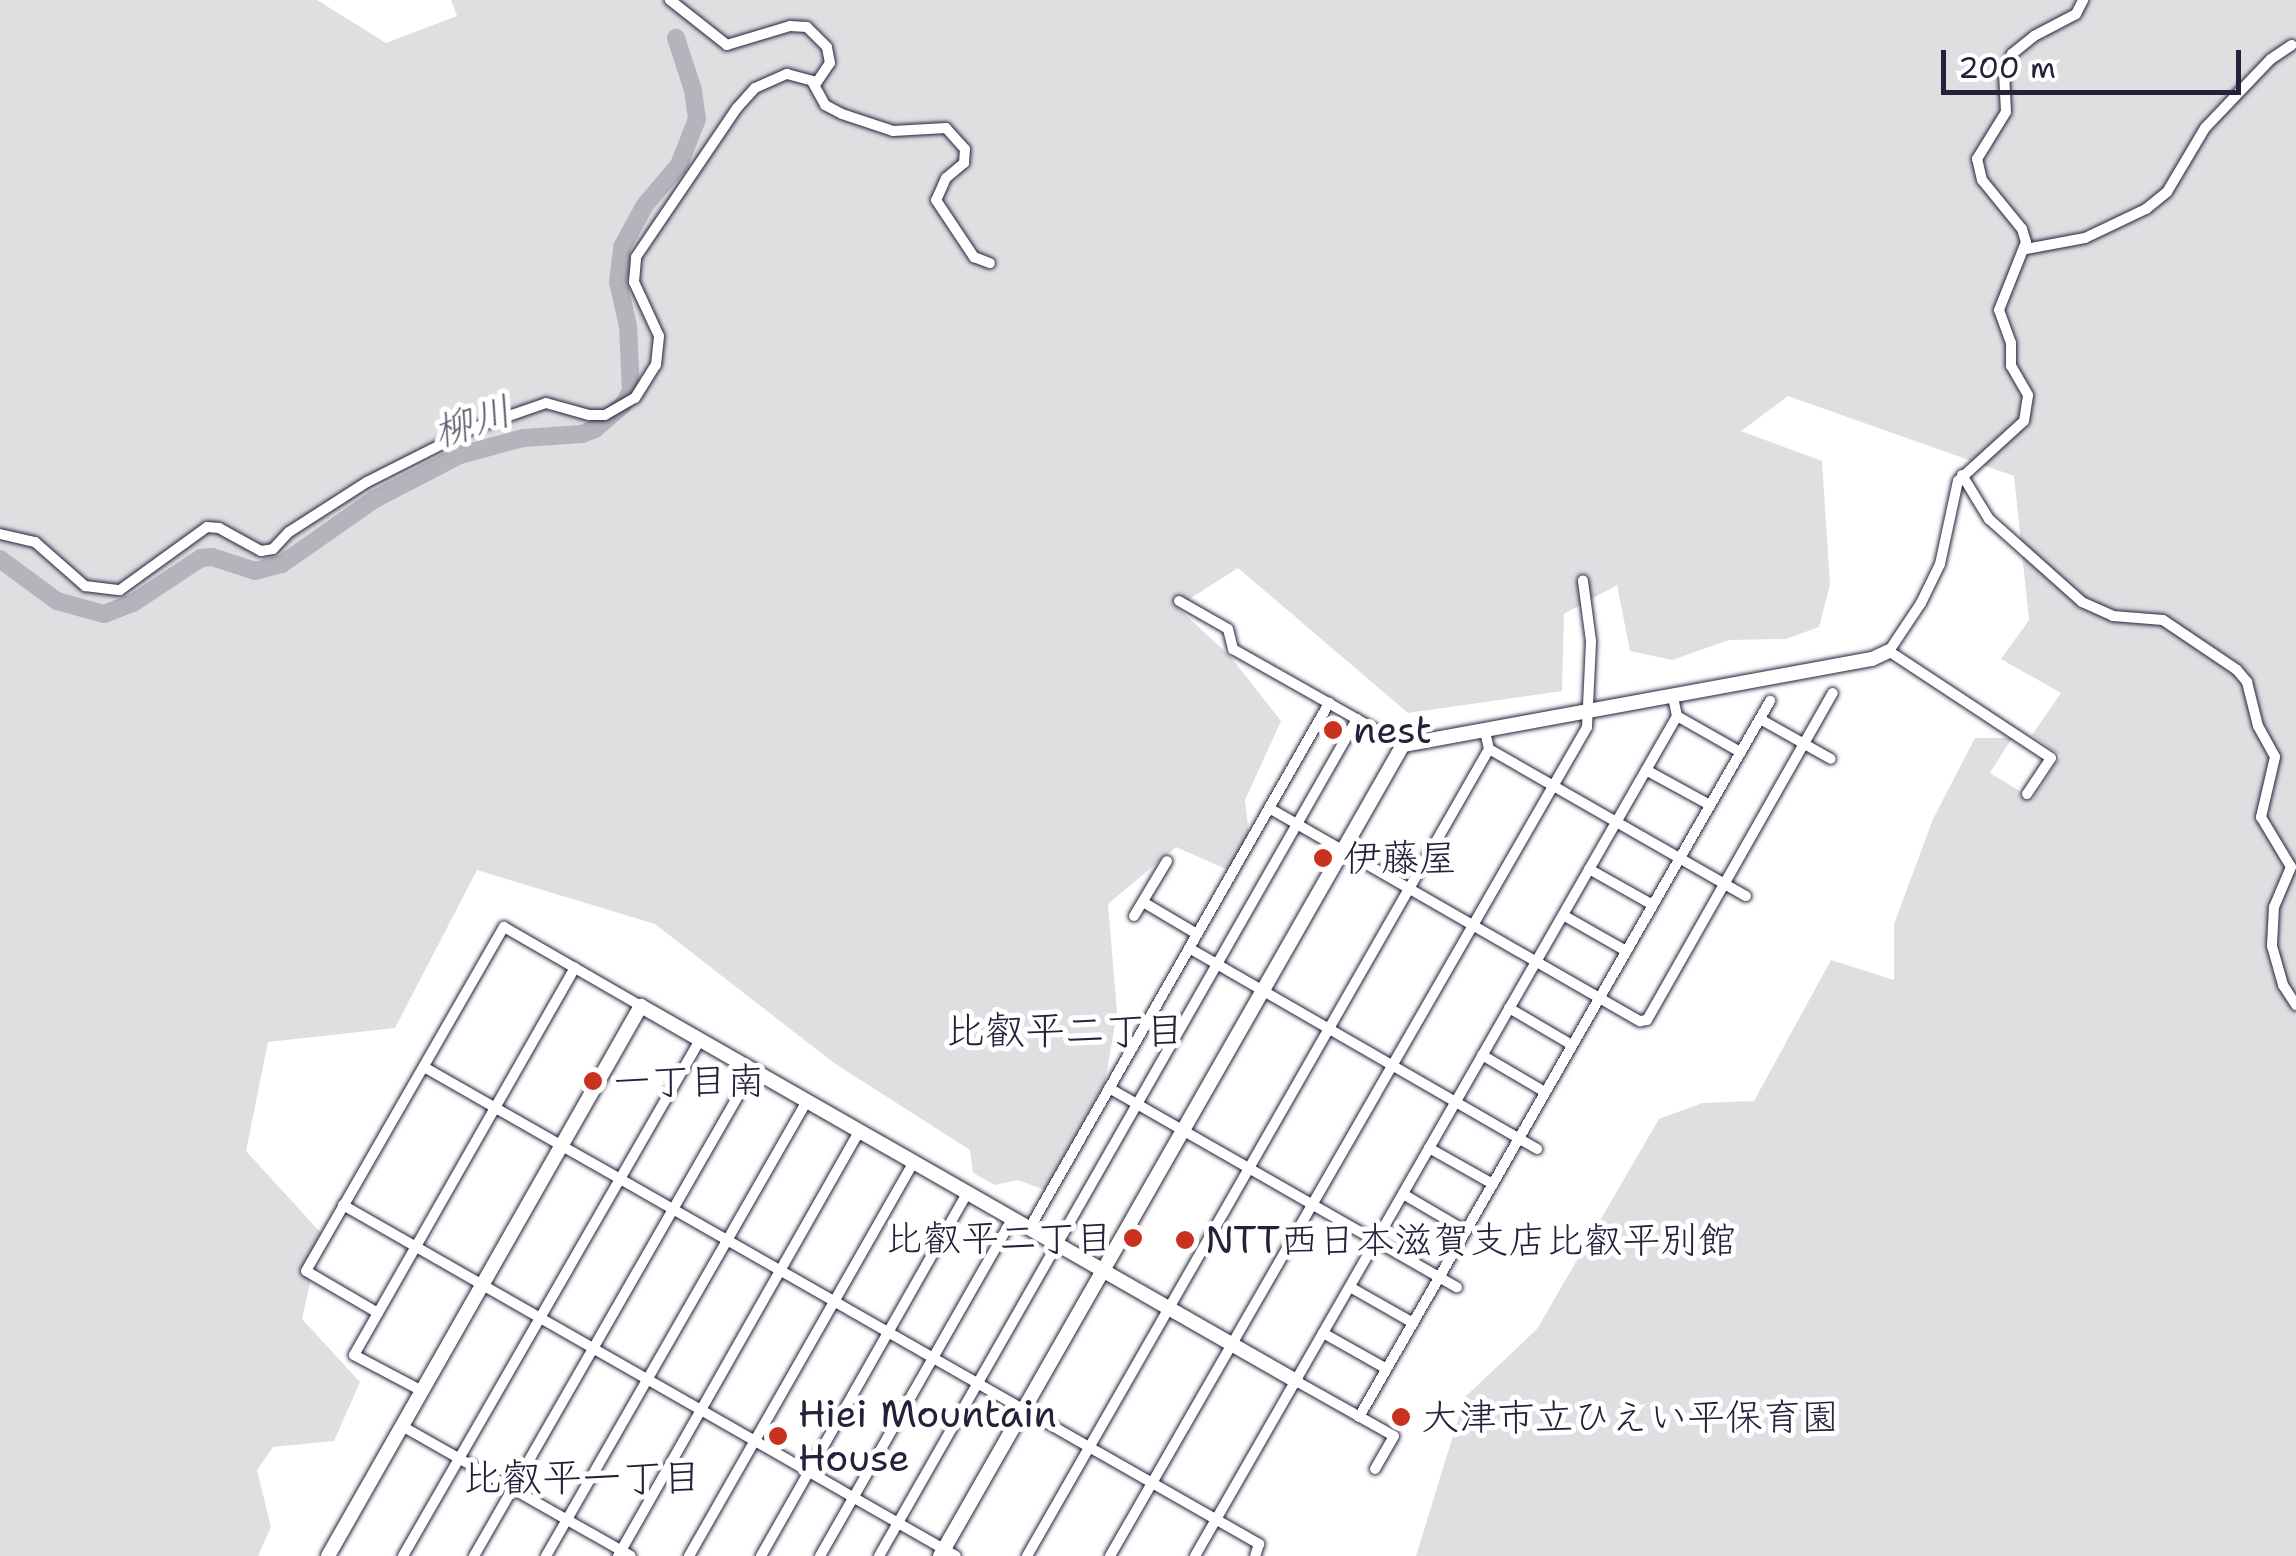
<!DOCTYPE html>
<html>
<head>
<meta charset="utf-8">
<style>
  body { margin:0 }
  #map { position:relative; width:2296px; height:1556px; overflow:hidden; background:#fff; font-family:"Shantell Sans","Klee One",sans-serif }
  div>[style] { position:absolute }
  .green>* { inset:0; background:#dfdfe2 }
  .river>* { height:18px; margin:-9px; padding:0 9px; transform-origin:9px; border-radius:9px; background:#b4b4bc }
  .roads { filter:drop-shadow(0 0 2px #22223b) drop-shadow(0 0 2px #22223b) }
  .minor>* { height:10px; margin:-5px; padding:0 5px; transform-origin:5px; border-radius:5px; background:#fff }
  .tertiary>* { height:14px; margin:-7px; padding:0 7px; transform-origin:7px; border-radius:7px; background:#fff }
  .dots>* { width:28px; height:28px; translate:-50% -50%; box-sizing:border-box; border:5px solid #fff; border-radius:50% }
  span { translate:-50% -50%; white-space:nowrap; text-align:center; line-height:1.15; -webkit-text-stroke:10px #fff; paint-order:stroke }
  .poi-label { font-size:38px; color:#22223b }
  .left { translate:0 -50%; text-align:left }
  .right { translate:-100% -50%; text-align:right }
  .water-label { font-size:40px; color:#5c5c6f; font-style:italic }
  .neighbourhood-label { font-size:40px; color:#22223b }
  .scale { position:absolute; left:1941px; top:50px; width:300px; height:45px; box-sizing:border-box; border:5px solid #22223b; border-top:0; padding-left:12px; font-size:30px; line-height:35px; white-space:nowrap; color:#22223b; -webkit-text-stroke:8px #fff; paint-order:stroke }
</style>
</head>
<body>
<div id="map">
  <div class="green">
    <i style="clip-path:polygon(0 0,317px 0,386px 43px,457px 16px,451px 0,2296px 0,2296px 1556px,1416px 1556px,1465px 1397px,1537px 1329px,1659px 1119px,1702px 1103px,1754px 1101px,1831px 960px,1894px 980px,1894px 924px,1933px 819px,1975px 738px,2012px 738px,1990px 773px,2033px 799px,2061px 756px,2032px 735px,2061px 693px,2001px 659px,2029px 620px,2014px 476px,1788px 396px,1741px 431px,1822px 461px,1830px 585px,1819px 627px,1786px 639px,1729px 640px,1672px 660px,1630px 651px,1617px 585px,1564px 614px,1562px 691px,1408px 713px,1238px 568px,1177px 607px,1230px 656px,1281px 721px,1245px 800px,1249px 836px,1228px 870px,1176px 847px,1108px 904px,1117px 1012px,1105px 1083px,1045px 1190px,1018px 1180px,995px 1185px,973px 1173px,970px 1150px,834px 1063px,655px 924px,477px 870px,395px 1028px,268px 1042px,246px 1151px,321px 1233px,302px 1319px,360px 1382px,334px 1441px,273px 1447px,257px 1470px,271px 1527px,258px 1556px,0 1556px)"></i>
  </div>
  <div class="river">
    <i style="left:0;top:559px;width:71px;rotate:36.4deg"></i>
    <i style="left:57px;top:601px;width:49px;rotate:15.5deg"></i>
    <i style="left:104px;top:614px;width:31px;rotate:-21deg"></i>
    <i style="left:133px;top:603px;width:82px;rotate:-33.5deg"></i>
    <i style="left:201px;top:558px;width:11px;rotate:-5deg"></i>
    <i style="left:212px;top:557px;width:45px;rotate:18deg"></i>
    <i style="left:255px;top:571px;width:28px;rotate:-15deg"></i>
    <i style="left:282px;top:564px;width:113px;rotate:-35deg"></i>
    <i style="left:375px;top:499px;width:96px;rotate:-27.4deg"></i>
    <i style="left:460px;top:455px;width:65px;rotate:-15.1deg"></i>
    <i style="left:523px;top:438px;width:59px;rotate:-3.9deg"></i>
    <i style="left:582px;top:434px;width:14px;rotate:-21deg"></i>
    <i style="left:595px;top:429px;width:37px;rotate:-41deg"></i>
    <i style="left:623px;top:405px;width:16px;rotate:-60deg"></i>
    <i style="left:631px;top:391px;width:65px;rotate:-92.6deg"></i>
    <i style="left:628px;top:326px;width:45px;rotate:-102.8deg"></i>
    <i style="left:618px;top:282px;width:35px;rotate:-83deg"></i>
    <i style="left:622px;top:247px;width:48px;rotate:-61.3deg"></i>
    <i style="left:645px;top:205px;width:52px;rotate:-49.6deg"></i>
    <i style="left:679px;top:165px;width:49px;rotate:-68.6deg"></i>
    <i style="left:697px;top:119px;width:29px;rotate:-98deg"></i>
    <i style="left:693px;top:90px;width:55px;rotate:-108.1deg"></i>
  </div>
  <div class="roads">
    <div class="minor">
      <i style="left:813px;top:83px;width:25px;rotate:61deg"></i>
      <i style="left:825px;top:105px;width:19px;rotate:28deg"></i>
      <i style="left:842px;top:114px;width:54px;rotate:18.4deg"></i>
      <i style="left:893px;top:131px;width:53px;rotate:-3.2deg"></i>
      <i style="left:946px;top:128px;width:28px;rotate:48deg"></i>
      <i style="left:965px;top:149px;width:14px;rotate:94deg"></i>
      <i style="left:964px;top:163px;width:23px;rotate:140deg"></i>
      <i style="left:946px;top:178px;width:24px;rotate:114deg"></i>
      <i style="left:936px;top:200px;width:69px;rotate:56.3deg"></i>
      <i style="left:974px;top:257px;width:17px;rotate:21deg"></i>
      <i style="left:2026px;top:249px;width:60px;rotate:-10.6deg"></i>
      <i style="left:2085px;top:238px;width:68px;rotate:-25.4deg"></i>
      <i style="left:2146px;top:209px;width:27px;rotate:-39deg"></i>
      <i style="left:2167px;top:192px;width:74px;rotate:-59.3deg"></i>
      <i style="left:2205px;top:128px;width:95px;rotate:-46.3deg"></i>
      <i style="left:2271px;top:59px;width:25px;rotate:-34deg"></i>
      <i style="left:1962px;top:475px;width:52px;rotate:58.5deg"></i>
      <i style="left:1989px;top:519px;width:125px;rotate:41.7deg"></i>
      <i style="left:2082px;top:602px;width:34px;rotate:24deg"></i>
      <i style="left:2113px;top:616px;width:50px;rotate:4.6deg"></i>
      <i style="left:2163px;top:620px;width:89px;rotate:34deg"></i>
      <i style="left:2237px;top:670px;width:16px;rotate:50deg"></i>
      <i style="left:2247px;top:682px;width:45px;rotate:76deg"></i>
      <i style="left:2258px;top:726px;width:35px;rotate:61deg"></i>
      <i style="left:2275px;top:757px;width:62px;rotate:103.1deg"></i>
      <i style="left:2261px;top:817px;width:58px;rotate:59deg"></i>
      <i style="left:2291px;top:867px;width:43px;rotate:113deg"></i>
      <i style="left:2274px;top:907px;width:39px;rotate:93deg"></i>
      <i style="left:2272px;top:946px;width:41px;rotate:74.2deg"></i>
      <i style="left:2283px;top:985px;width:24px;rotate:57deg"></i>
      <i style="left:0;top:534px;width:36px;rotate:13deg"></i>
      <i style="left:35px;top:542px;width:67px;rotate:41.3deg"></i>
      <i style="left:85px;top:586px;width:35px;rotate:7deg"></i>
      <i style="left:120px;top:590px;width:107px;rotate:-35.9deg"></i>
      <i style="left:207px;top:527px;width:12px;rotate:5deg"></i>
      <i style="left:219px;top:528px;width:48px;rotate:28.7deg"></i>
      <i style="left:261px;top:551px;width:12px;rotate:-9deg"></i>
      <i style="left:273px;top:549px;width:23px;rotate:-47deg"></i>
      <i style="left:289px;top:532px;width:93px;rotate:-32.7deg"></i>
      <i style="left:367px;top:482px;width:120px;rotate:-26.8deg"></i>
      <i style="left:474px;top:428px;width:76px;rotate:-19.1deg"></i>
      <i style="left:546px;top:403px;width:45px;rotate:15.6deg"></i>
      <i style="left:589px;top:415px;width:16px"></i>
      <i style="left:605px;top:415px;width:34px;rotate:-30deg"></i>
      <i style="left:635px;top:398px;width:39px;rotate:-58deg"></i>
      <i style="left:656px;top:365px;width:29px;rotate:-84deg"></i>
      <i style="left:659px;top:336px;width:60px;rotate:-114.8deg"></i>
      <i style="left:634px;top:282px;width:25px;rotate:-85deg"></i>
      <i style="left:636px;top:257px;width:180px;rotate:-55.9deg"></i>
      <i style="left:737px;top:108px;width:27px;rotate:-48deg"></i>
      <i style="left:755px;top:88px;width:35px;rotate:-24deg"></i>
      <i style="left:787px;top:74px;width:31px;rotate:15deg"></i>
      <i style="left:817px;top:82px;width:23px;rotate:-56deg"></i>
      <i style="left:830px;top:63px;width:16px;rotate:-101deg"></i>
      <i style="left:827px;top:47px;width:28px;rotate:-135deg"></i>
      <i style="left:807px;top:27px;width:17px;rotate:-177deg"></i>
      <i style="left:790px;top:26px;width:66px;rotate:163.2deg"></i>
      <i style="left:727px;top:45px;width:73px;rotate:-141.7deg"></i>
      <i style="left:1179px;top:601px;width:56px;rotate:29.7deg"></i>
      <i style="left:1228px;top:629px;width:21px;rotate:76deg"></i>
      <i style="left:1233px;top:649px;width:195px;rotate:29.5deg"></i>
      <i style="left:1677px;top:716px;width:73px;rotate:29.7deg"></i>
      <i style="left:1760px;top:719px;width:81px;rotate:29.4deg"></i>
      <i style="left:1489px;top:749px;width:296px;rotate:29.8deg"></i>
      <i style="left:1646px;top:770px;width:73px;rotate:28.7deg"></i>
      <i style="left:2027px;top:794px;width:43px;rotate:-56.3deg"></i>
      <i style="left:2051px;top:758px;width:194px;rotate:-146.6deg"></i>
      <i style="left:1889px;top:651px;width:58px;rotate:-56.3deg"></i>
      <i style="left:1921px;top:603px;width:43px;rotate:-64deg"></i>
      <i style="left:1940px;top:564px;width:85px;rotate:-77.8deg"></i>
      <i style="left:1958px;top:481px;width:89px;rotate:-42.3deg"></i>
      <i style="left:2024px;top:421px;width:26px;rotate:-81deg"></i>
      <i style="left:2028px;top:395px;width:34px;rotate:-120deg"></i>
      <i style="left:2011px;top:366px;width:23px;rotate:-90deg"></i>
      <i style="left:2011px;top:343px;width:35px;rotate:-110deg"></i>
      <i style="left:1999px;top:310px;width:73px;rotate:-68.3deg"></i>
      <i style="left:2026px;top:242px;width:14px;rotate:-107deg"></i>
      <i style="left:2022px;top:229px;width:63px;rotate:-129.2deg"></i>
      <i style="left:1982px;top:180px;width:22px;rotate:-103deg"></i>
      <i style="left:1977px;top:159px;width:55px;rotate:-58.3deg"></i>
      <i style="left:2006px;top:112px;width:40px;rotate:-92.9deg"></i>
      <i style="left:2004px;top:72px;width:20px;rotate:-66deg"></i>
      <i style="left:2012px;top:54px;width:28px;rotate:-39deg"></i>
      <i style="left:2034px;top:36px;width:47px;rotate:-27.6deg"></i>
      <i style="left:2076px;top:14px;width:16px;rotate:-63deg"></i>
      <i style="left:1269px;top:808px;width:428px;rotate:29.9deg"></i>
      <i style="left:1640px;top:1021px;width:7px;rotate:-8deg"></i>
      <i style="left:1647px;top:1020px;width:376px;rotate:-60.4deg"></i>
      <i style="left:1589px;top:869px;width:73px;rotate:29.4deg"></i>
      <i style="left:1143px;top:902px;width:63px;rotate:30.7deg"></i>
      <i style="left:1563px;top:915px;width:73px;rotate:29.7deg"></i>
      <i style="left:1134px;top:916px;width:64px;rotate:-59deg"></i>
      <i style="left:1189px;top:948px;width:402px;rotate:30deg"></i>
      <i style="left:1509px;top:1008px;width:73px;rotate:30.4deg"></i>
      <i style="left:1482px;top:1055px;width:73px;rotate:30.4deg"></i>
      <i style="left:424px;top:1067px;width:962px;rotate:29.74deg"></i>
      <i style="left:1259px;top:1544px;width:13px;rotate:108deg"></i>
      <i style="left:1109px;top:1088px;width:401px;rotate:29.8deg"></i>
      <i style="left:1429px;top:1148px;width:73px;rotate:29.4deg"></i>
      <i style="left:1403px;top:1194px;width:73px;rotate:30.4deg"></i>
      <i style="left:343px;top:1205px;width:706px;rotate:29.8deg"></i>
      <i style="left:1029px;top:1229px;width:606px;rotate:-60.3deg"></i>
      <i style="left:1350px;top:1287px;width:73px;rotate:29.7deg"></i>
      <i style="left:378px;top:1313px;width:83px;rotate:-149.7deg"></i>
      <i style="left:306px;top:1271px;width:397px;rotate:-60.1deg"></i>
      <i style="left:504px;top:927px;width:158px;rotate:30deg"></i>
      <i style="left:1323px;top:1333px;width:73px;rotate:29.4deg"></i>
      <i style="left:1296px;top:1381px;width:112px;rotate:29.3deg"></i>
      <i style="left:1394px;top:1436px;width:38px;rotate:120deg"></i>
      <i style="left:422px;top:1391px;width:77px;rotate:-152.1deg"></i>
      <i style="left:354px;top:1355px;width:446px;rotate:-60.3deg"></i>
      <i style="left:1359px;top:1417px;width:826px;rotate:-60.14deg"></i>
      <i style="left:402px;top:1426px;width:263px;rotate:29.6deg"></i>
      <i style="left:403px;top:1556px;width:595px;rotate:-60.08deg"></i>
      <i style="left:474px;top:1556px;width:560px;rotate:-60.14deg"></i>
      <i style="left:546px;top:1556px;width:525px;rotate:-60.16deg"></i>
      <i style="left:618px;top:1556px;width:489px;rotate:-60.4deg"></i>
      <i style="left:689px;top:1556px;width:454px;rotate:-60.3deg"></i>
      <i style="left:761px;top:1556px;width:417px;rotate:-60.4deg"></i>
      <i style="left:820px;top:1556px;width:388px;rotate:-60.3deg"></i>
      <i style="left:879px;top:1556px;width:964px;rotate:-60.27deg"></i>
      <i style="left:1027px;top:1556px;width:930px;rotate:-60.21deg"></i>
      <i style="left:1489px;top:749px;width:18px;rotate:-103deg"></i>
      <i style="left:1110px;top:1556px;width:956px;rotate:-60.08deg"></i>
      <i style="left:1587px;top:727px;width:86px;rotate:-87.3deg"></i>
      <i style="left:1591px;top:641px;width:61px;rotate:-97.6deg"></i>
      <i style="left:1195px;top:1556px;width:968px;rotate:-60.15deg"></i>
      <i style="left:1677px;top:716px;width:19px;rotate:-102deg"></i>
    </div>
    <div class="tertiary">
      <i style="left:328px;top:1556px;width:633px;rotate:-60.36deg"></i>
      <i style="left:641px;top:1006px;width:755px;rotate:29.79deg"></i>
      <i style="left:940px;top:1556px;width:934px;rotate:-60.28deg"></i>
      <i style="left:1403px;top:745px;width:477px;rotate:-10.4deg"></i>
      <i style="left:1872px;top:659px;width:19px;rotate:-25deg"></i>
    </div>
  </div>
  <div class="dots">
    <i style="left:1333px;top:730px;background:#c8321e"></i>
    <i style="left:1323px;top:858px;background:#c8321e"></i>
    <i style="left:593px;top:1081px;background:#c8321e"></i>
    <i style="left:1133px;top:1238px;background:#c8321e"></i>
    <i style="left:1185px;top:1240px;background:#c8321e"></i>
    <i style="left:1401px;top:1417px;background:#c8321e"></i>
    <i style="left:778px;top:1436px;background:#c8321e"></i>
  </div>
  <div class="poi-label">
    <span class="left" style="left:1353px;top:730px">nest</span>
    <span class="left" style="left:1343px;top:858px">伊藤屋</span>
    <span class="left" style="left:613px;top:1081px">一丁目南</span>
    <span class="right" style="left:1113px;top:1238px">比叡平二丁目</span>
    <span class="left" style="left:1205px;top:1240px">NTT西日本滋賀支店比叡平別館</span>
    <span class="left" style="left:798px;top:1436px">Hiei Mountain<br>House</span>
    <span class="left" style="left:1421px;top:1417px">大津市立ひえい平保育園</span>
  </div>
  <div class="water-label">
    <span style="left:472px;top:421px;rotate:-18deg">柳川</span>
  </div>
  <div class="neighbourhood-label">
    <span style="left:1065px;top:1030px">比叡平二丁目</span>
    <span style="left:582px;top:1477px">比叡平一丁目</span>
  </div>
  <div class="scale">200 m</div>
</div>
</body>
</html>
